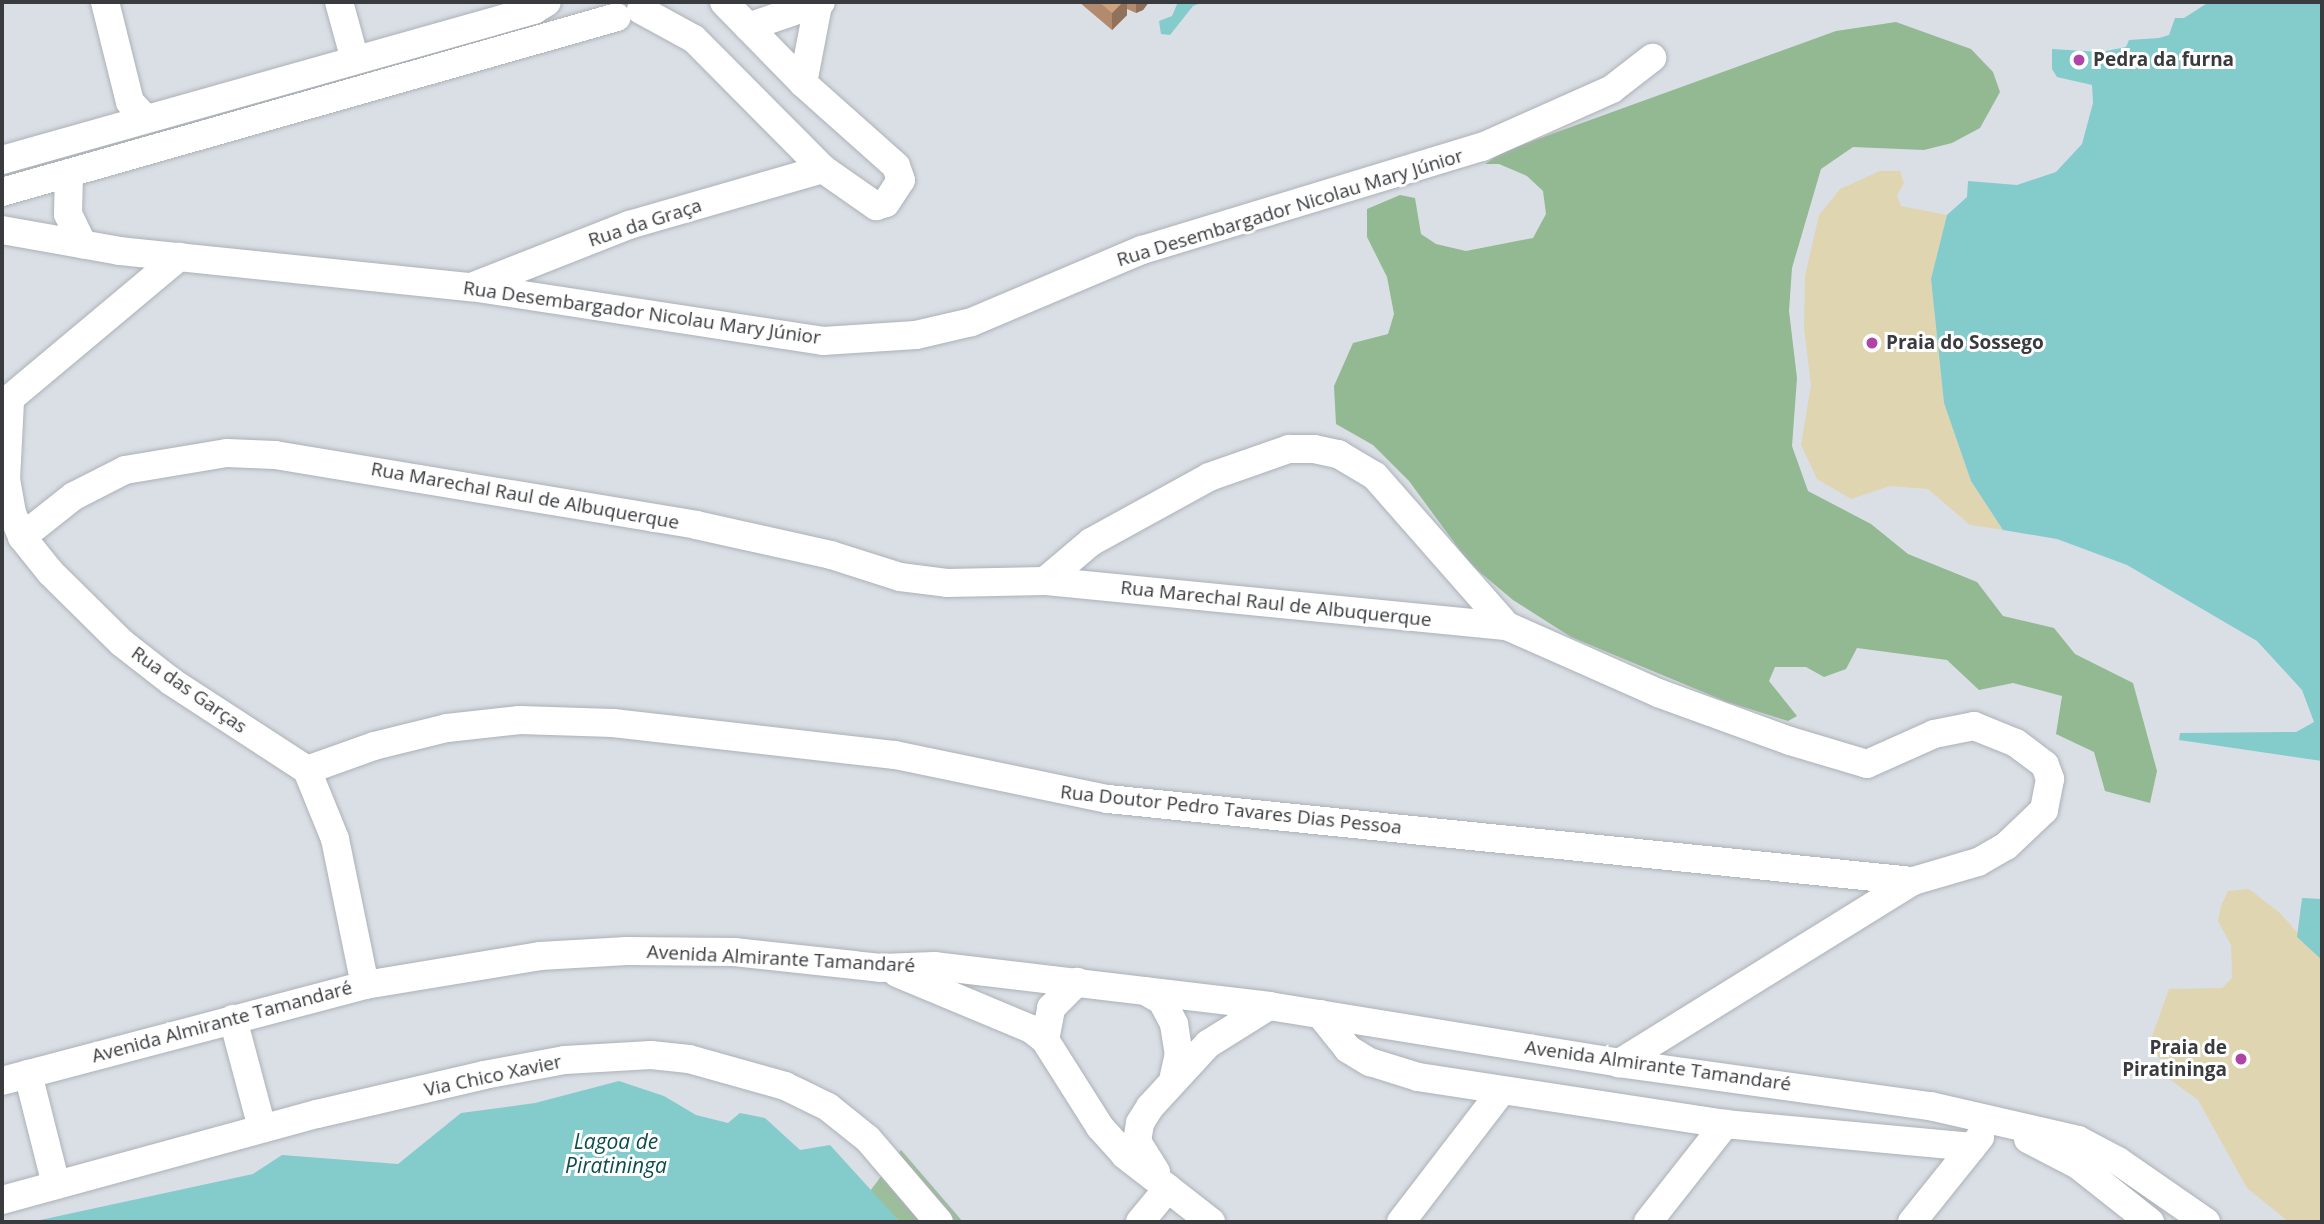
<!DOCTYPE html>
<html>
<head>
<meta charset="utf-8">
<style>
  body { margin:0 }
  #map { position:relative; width:2324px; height:1224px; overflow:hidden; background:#dadfe6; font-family:"Open Sans",sans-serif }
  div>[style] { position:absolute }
  .green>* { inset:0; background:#9cbe9a }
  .forest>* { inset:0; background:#92b991 }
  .sand>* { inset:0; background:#dfd5b1 }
  .water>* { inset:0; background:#84cbcb }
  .roads { filter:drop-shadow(0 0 2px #acb1b7) drop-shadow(0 0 2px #acb1b7) }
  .minor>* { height:28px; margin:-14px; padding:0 14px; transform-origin:14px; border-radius:14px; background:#fff }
  .wall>* { inset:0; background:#b28b6e }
  .shaded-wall>* { inset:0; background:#91715a }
  .building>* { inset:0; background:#cfa280 }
  .dots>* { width:19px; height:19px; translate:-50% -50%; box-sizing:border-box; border:4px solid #fff; border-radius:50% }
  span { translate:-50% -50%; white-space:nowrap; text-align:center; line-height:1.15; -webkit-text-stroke:6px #fff; paint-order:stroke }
  .poi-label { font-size:19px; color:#393b3e; font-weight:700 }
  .left { translate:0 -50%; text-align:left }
  .right { translate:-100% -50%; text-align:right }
  .street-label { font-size:19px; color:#393b3e }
  .water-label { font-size:21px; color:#0c4d4e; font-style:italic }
  .frame { position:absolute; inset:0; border:4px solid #393b3e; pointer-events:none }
</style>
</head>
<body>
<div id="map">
  <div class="green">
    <i style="clip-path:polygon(901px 1150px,963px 1222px,900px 1222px,870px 1191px)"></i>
  </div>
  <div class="forest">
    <i style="clip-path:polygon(1896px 22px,1971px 49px,1993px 72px,2000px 92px,1980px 128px,1952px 143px,1924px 150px,1853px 147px,1821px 169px,1792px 268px,1789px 311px,1797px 378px,1792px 446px,1808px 491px,1871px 524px,1908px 554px,1977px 582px,2003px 616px,2054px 628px,2075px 654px,2133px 683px,2157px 771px,2150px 803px,2105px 791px,2094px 752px,2056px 734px,2062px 696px,2013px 683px,1979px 690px,1947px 660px,1857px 648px,1846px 669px,1824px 677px,1806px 667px,1775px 667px,1769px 681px,1797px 716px,1788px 721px,1727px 702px,1571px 637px,1513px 600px,1470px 564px,1409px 481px,1373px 445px,1336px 424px,1334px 386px,1353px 343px,1388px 334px,1394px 314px,1387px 277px,1367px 237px,1367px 209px,1400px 195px,1415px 198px,1421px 234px,1436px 244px,1466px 251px,1533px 238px,1546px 214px,1543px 191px,1527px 176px,1499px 164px,1485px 164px,1502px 152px,1836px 31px)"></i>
  </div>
  <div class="sand">
    <i style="clip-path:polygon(1880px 171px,1900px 171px,1904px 183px,1897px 195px,1901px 206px,1947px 215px,1931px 279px,1944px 403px,1971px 481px,2003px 530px,1970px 525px,1928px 489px,1890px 486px,1851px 499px,1817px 479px,1801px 445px,1811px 385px,1804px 328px,1805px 276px,1819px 215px,1840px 189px)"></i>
    <i style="clip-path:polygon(2249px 889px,2280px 913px,2322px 960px,2322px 1222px,2289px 1222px,2247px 1188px,2198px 1100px,2168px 1078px,2151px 1039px,2169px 989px,2222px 988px,2232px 978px,2231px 945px,2218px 921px,2221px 906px,2228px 891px)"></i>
  </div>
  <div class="water">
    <i style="clip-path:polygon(1178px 2px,1203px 2px,1193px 6px,1170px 35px,1161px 34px,1159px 21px,1172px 16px)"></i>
    <i style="clip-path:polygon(2209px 2px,2322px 2px,2322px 761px,2179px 740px,2180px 733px,2296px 732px,2314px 722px,2302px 690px,2257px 641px,2127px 565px,2057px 539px,2003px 530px,1971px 481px,1944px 403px,1931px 279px,1947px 215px,1967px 197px,1968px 181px,2017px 185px,2056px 172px,2082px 144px,2093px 103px,2092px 85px,2057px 77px,2052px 69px,2052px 49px,2101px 52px,2126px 47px,2129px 40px,2159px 38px,2169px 35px,2175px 18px,2184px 18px)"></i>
    <i style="clip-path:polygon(2302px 898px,2322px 899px,2322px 960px,2297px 937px)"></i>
    <i style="clip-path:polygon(619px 1081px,664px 1096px,696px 1115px,728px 1123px,740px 1113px,765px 1118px,800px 1150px,830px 1145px,900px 1222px,31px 1222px,253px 1174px,282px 1155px,398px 1164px,461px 1113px,535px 1103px)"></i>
  </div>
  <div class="roads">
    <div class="minor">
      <i style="left:105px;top:2px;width:103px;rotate:76deg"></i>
      <i style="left:130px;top:102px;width:23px;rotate:47deg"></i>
      <i style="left:339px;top:2px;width:60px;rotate:74.6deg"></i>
      <i style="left:641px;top:10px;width:60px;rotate:28.7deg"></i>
      <i style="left:694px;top:39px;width:183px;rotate:45.2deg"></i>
      <i style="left:823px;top:169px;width:65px;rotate:34.9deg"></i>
      <i style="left:876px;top:206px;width:10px;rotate:-17deg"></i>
      <i style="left:886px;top:203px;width:27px;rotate:-57deg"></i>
      <i style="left:901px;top:180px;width:15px;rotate:-110deg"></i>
      <i style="left:896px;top:166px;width:125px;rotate:-138.3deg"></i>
      <i style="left:803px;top:83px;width:113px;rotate:-134.3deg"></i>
      <i style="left:748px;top:27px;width:77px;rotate:-18.9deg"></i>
      <i style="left:803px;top:83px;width:79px;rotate:-79.1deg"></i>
      <i style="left:2px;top:160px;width:553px;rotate:-15.75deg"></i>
      <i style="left:534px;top:10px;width:15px;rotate:-32deg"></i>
      <i style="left:69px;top:173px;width:41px;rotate:91.4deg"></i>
      <i style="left:68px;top:214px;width:34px;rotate:64deg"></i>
      <i style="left:2px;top:192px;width:639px;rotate:-15.88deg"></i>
      <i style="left:2px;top:230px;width:120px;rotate:10.1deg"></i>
      <i style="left:120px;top:251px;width:353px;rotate:5.9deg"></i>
      <i style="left:471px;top:287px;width:356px;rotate:8.7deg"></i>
      <i style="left:823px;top:341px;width:93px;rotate:-3.7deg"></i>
      <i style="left:916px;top:335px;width:57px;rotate:-13.1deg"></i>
      <i style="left:972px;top:322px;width:185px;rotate:-23deg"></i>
      <i style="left:1142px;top:250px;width:355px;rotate:-16.9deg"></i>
      <i style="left:1482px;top:147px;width:142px;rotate:-24deg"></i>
      <i style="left:1612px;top:89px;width:51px;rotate:-37.8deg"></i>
      <i style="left:474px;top:286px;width:167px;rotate:-21.5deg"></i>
      <i style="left:629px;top:225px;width:202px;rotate:-16.1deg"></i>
      <i style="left:10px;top:401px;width:78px;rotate:92.9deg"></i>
      <i style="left:6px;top:479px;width:35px;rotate:80deg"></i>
      <i style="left:12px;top:513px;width:26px;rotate:67deg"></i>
      <i style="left:22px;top:537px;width:45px;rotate:51.3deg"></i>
      <i style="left:50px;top:572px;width:101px;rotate:44.6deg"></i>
      <i style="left:122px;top:643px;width:63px;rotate:38deg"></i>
      <i style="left:172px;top:682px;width:161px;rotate:33.1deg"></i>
      <i style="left:307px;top:770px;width:74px;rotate:67.9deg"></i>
      <i style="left:335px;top:839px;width:149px;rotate:78.4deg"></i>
      <i style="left:2px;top:405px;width:231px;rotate:-39.9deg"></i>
      <i style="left:22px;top:537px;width:66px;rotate:-38.3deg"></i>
      <i style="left:74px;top:496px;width:57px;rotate:-27deg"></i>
      <i style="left:125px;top:470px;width:103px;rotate:-9.5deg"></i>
      <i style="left:227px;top:453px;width:48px;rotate:2.4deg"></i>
      <i style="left:275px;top:455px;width:427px;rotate:9.4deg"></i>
      <i style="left:696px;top:525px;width:138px;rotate:12.5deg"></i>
      <i style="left:831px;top:555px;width:72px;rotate:17.7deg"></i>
      <i style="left:900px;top:577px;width:47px;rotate:7.3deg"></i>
      <i style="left:947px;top:583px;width:98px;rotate:-1.2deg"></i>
      <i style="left:1045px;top:581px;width:464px;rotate:5.6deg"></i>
      <i style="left:1507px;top:626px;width:165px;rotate:23.9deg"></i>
      <i style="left:1658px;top:693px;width:140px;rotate:20deg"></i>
      <i style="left:1790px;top:741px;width:80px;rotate:16.6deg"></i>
      <i style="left:1867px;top:764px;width:73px;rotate:-24.1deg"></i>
      <i style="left:1934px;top:734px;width:41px;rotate:-11.3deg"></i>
      <i style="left:1974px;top:726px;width:45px;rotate:22deg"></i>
      <i style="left:2016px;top:743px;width:36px;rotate:37deg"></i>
      <i style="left:2045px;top:765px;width:15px;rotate:70deg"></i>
      <i style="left:2050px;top:779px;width:32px;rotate:101deg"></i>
      <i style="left:2044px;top:810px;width:52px;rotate:136.5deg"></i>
      <i style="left:2006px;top:846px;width:32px;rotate:150deg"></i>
      <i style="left:1978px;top:862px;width:68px;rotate:163.7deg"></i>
      <i style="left:1913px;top:881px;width:346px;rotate:148.2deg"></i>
      <i style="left:1045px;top:581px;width:60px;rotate:-40.3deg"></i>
      <i style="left:1091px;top:542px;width:135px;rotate:-28.8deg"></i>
      <i style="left:1209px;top:477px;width:85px;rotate:-19.3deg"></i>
      <i style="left:1289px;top:449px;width:25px"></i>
      <i style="left:1314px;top:449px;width:25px;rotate:12deg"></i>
      <i style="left:1338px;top:454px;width:43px;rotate:30.7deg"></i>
      <i style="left:1375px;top:476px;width:200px;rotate:48.7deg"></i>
      <i style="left:307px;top:770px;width:71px;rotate:-19.7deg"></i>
      <i style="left:374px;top:746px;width:75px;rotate:-13.9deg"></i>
      <i style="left:447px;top:728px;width:73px;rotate:-6.3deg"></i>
      <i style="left:520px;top:720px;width:93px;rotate:1.8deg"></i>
      <i style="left:613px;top:723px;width:284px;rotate:6.5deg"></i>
      <i style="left:895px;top:755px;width:217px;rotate:11.7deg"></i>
      <i style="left:1108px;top:799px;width:809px;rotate:5.82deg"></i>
      <i style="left:897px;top:973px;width:145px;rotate:22.7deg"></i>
      <i style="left:1031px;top:1029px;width:18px;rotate:38deg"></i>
      <i style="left:1045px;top:1040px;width:103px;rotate:57.7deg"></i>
      <i style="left:1100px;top:1127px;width:38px;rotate:48deg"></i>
      <i style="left:1125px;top:1155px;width:109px;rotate:37.9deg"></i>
      <i style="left:1145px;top:991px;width:20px;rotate:30deg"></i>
      <i style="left:1162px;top:1001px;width:26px;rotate:62deg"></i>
      <i style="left:1174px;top:1024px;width:30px;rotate:81deg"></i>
      <i style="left:1179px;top:1054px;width:23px;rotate:103deg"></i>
      <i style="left:1320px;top:1014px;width:45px;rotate:51.3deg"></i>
      <i style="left:1348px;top:1049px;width:26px;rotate:31deg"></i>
      <i style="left:1370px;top:1062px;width:50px;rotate:17.4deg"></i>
      <i style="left:1418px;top:1077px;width:311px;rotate:8.7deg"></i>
      <i style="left:1725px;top:1124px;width:248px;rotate:5.3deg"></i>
      <i style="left:233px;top:1019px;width:113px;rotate:75.1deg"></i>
      <i style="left:1045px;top:1040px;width:33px;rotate:-79deg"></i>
      <i style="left:1051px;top:1008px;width:37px;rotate:-45deg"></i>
      <i style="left:28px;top:1074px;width:114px;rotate:75.8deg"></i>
      <i style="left:2px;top:1081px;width:375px;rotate:-14.8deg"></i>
      <i style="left:365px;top:985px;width:177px;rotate:-9.4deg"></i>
      <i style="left:540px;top:956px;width:87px;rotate:-3.3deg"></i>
      <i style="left:627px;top:951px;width:107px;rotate:0.5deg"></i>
      <i style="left:734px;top:952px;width:148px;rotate:6.2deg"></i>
      <i style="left:881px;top:968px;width:54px;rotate:-2.1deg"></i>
      <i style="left:935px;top:966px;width:336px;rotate:6.8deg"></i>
      <i style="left:1269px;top:1006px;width:355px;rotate:9.2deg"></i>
      <i style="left:1619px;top:1063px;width:314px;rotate:7.9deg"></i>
      <i style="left:1930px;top:1106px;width:152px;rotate:12.9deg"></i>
      <i style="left:2078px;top:1140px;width:45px;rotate:27.7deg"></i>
      <i style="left:2118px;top:1161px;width:107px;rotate:34.7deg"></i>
      <i style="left:2028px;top:1139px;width:56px;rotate:27.5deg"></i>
      <i style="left:2078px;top:1165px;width:92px;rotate:38.4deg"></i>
      <i style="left:1156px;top:1172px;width:36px;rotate:-122deg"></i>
      <i style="left:1137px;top:1142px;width:19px;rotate:-81deg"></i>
      <i style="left:1140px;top:1123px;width:19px;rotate:-58deg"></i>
      <i style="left:1150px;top:1107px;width:86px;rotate:-47.4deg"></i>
      <i style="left:1208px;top:1044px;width:72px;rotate:-31.9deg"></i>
      <i style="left:2px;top:1200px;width:327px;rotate:-15.3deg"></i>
      <i style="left:317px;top:1114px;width:171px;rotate:-13.1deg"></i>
      <i style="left:484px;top:1075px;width:82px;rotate:-10.5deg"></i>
      <i style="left:565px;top:1060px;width:86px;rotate:-3.3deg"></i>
      <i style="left:651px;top:1055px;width:38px;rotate:6deg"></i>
      <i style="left:689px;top:1059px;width:100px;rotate:15.7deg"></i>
      <i style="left:785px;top:1086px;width:48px;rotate:26deg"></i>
      <i style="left:828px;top:1107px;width:51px;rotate:38.7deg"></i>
      <i style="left:868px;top:1139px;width:109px;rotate:49.5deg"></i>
      <i style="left:1140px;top:1222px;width:44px;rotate:-50.5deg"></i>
      <i style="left:1401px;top:1222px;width:163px;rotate:-52.5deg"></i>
      <i style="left:1648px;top:1222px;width:125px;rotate:-51.8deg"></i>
      <i style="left:1912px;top:1222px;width:109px;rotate:-51.3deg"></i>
    </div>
  </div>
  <div class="wall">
    <i style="clip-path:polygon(1079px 2px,1149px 2px,1143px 10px,1136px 13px,1127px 9px,1127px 15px,1112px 30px)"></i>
  </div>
  <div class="shaded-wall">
    <i style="clip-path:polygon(1123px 2px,1127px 2px,1127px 15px,1112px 30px,1112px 13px)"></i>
    <i style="clip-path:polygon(1136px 2px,1149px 2px,1143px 10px,1136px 13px)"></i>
  </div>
  <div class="building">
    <i style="clip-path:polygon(1099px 2px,1123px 2px,1112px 13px)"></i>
  </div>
  <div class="dots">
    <i style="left:2079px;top:60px;background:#af45a7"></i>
    <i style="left:1872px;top:343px;background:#af45a7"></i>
    <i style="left:2241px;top:1059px;background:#af45a7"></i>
  </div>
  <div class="poi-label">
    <span class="left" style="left:2093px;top:60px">Pedra da furna</span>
    <span class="left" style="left:1886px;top:343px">Praia do Sossego</span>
    <span class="right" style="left:2227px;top:1059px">Praia de<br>Piratininga</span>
  </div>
  <div class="street-label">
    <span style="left:1290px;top:208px;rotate:-17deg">Rua Desembargador Nicolau Mary Júnior</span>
    <span style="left:645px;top:223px;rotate:-18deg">Rua da Graça</span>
    <span style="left:642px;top:313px;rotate:8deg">Rua Desembargador Nicolau Mary Júnior</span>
    <span style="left:525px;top:496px;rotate:10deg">Rua Marechal Raul de Albuquerque</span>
    <span style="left:1276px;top:604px;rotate:6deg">Rua Marechal Raul de Albuquerque</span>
    <span style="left:189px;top:690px;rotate:35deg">Rua das Garças</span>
    <span style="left:1231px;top:810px;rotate:6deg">Rua Doutor Pedro Tavares Dias Pessoa</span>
    <span style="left:781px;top:959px;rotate:3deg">Avenida Almirante Tamandaré</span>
    <span style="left:222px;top:1022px;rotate:-15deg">Avenida Almirante Tamandaré</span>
    <span style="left:1658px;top:1066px;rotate:8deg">Avenida Almirante Tamandaré</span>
    <span style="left:493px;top:1076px;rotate:-12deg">Via Chico Xavier</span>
  </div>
  <div class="water-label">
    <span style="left:616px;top:1153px">Lagoa de<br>Piratininga</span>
  </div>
  <div class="frame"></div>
</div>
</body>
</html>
